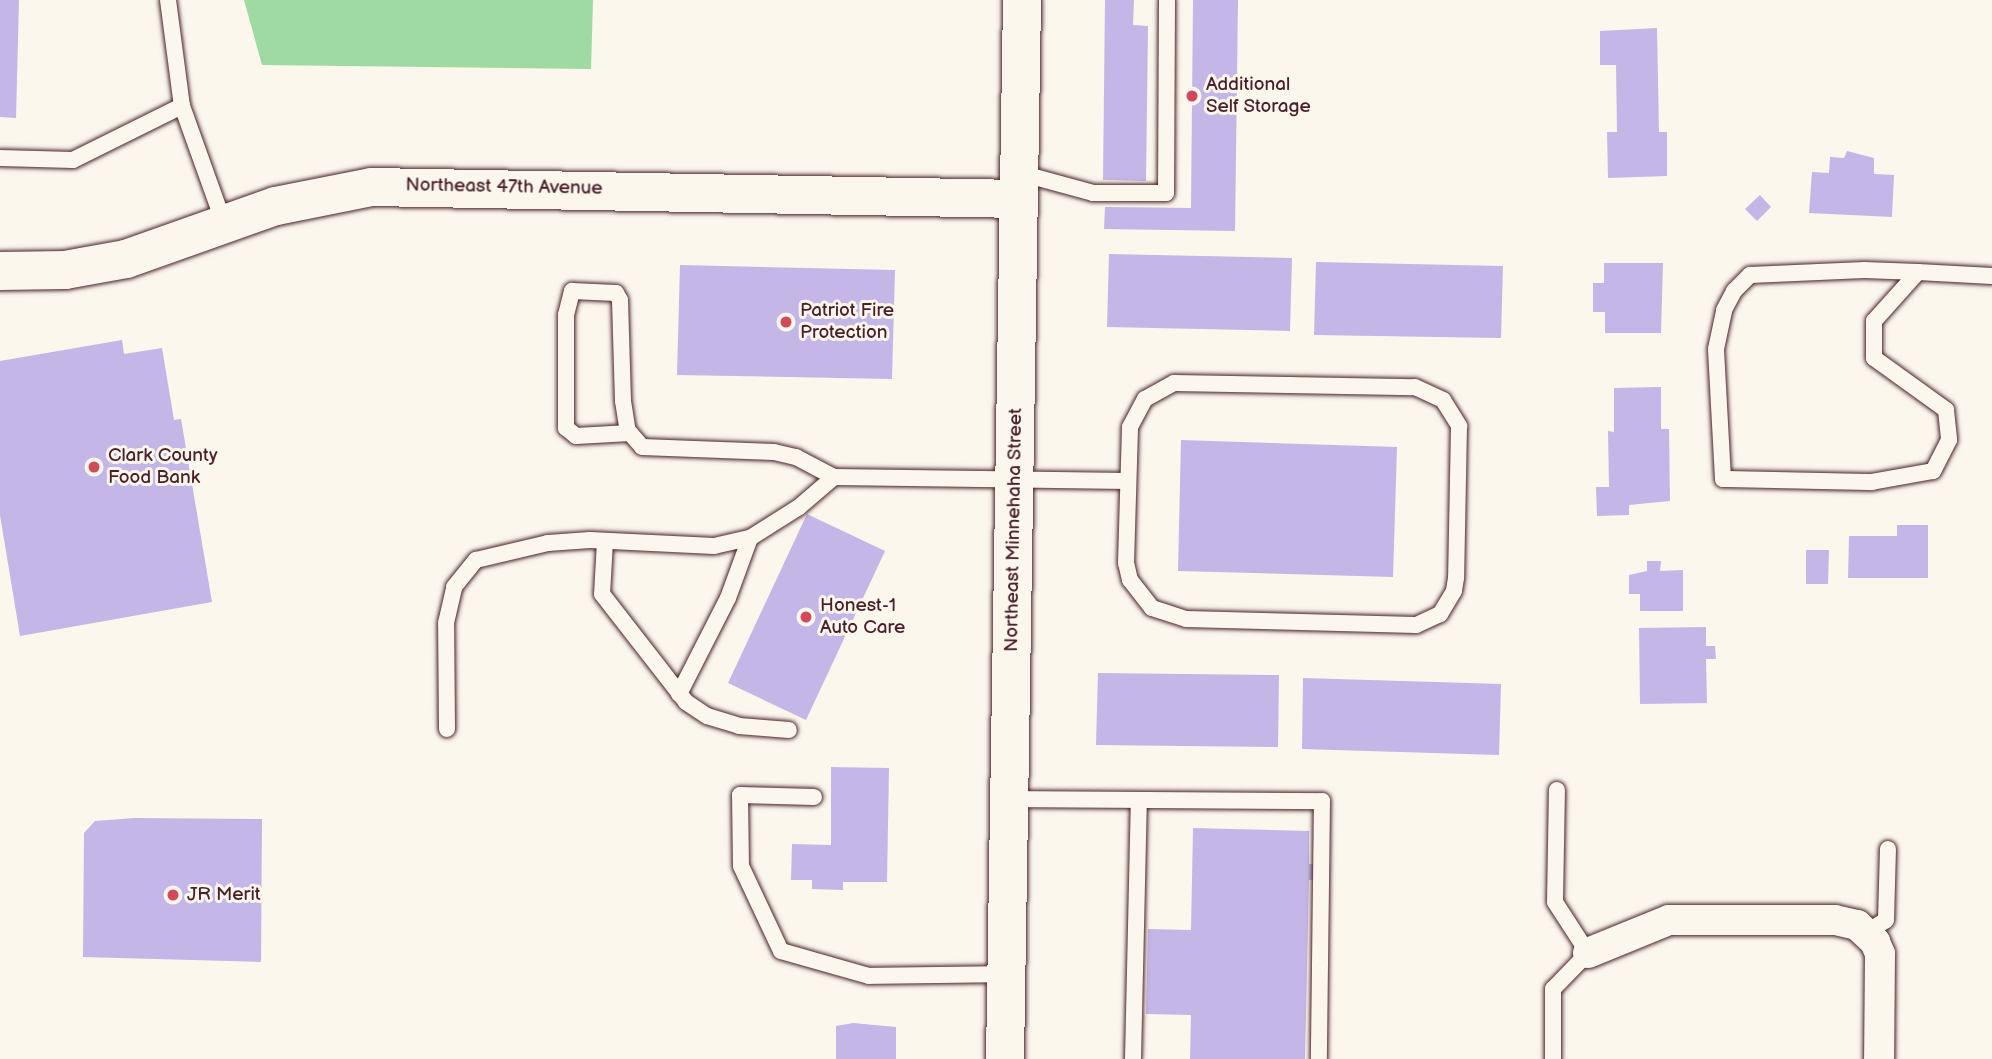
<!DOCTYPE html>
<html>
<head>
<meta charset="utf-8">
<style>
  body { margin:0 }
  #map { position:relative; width:1992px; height:1059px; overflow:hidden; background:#fbf7ec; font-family:"Balsamiq Sans",sans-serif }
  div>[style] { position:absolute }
  .green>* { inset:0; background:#9edaa1 }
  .building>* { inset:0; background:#c4b6e7 }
  .roads { filter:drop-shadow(0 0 2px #4a1f2b) drop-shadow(0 0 2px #4a1f2b) }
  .service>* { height:16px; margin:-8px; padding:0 8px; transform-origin:8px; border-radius:8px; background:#fbf7ec }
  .minor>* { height:30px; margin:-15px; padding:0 15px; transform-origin:15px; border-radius:15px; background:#fbf7ec }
  .tertiary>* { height:38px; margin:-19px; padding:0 19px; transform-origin:19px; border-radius:19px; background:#fbf7ec }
  .secondary>* { height:38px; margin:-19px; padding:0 19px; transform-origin:19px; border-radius:19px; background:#fbf7ec }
  .dots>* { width:19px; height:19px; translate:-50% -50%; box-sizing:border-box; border:4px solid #fbf7ec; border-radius:50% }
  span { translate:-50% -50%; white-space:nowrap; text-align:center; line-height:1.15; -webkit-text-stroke:6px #fbf7ec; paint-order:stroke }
  .poi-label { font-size:19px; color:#4a1f2b }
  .left { translate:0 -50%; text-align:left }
  .street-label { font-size:19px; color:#4a1f2b }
</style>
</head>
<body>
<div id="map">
  <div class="green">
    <i style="clip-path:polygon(244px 0,593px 0,591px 69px,262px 65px)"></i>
  </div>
  <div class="building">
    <i style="clip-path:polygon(0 0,19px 0,16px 118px,0 117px)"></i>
    <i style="clip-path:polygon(1105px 0,1134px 0,1133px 25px,1148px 26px,1146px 181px,1103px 180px)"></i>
    <i style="clip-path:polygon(1193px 0,1238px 0,1235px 231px,1104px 229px,1105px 207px,1191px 208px)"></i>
    <i style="clip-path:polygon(1657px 28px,1659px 132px,1667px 132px,1667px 176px,1608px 178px,1607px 132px,1617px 132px,1616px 65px,1600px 65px,1600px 31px)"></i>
    <i style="clip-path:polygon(1847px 151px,1874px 158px,1874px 174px,1894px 175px,1892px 217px,1809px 213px,1812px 172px,1829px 173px,1830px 157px,1844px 158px)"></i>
    <i style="clip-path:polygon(1760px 195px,1771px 207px,1757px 221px,1745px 209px)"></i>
    <i style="clip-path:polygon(1109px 254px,1292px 258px,1290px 331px,1107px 327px)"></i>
    <i style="clip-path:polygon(1316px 262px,1503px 266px,1501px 338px,1314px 335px)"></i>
    <i style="clip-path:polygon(1604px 263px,1663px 263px,1661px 333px,1605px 333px,1605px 312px,1593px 312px,1593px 283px,1604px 283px)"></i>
    <i style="clip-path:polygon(680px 265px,895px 270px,892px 379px,677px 375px)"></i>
    <i style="clip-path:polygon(122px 340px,124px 354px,162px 348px,174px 420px,181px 419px,212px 602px,20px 636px,0 515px,0 361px)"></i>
    <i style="clip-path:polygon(1661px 387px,1661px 429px,1669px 429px,1670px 501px,1629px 505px,1629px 515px,1597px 516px,1596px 487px,1609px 487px,1608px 431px,1614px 432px,1614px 388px)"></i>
    <i style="clip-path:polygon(1181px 440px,1397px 447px,1393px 577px,1178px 571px)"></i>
    <i style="clip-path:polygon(807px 514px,885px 551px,806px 720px,728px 683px)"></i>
    <i style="clip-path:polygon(1897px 525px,1928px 525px,1928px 578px,1848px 578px,1849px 536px,1897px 536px)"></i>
    <i style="clip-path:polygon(1806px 550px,1829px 550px,1828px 584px,1806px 584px)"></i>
    <i style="clip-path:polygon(1647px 561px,1661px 561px,1660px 571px,1683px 570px,1683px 611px,1640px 611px,1640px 594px,1629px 594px,1629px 575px,1647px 571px)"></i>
    <i style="clip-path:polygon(1706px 627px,1706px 646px,1715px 646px,1716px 659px,1706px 659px,1707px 703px,1640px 704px,1639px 628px)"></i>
    <i style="clip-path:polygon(1098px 673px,1279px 675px,1278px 747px,1096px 745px)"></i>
    <i style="clip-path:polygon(1303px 678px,1501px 684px,1499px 755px,1302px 749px)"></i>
    <i style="clip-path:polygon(831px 767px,889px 768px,887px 882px,843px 882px,843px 890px,812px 889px,812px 880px,791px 880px,792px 844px,831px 845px)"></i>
    <i style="clip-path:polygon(134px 818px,262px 819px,261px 962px,83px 957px,84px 833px,95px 821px)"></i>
    <i style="clip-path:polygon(1193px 828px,1309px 831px,1309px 864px,1319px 864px,1319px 880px,1309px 880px,1305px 1059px,1190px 1059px,1191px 1015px,1146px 1014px,1148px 929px,1191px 930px)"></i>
    <i style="clip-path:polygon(853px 1023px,896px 1027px,896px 1059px,836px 1059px,836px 1026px)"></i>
  </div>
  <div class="roads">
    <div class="service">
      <i style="left:168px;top:0;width:107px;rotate:82.5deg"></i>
      <i style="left:182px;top:106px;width:124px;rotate:70.3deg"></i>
      <i style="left:0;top:158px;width:73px;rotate:1.6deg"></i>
      <i style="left:73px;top:160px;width:122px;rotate:-26.4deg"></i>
      <i style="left:1020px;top:173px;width:76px;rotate:15.3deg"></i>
      <i style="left:1093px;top:193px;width:73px"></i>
      <i style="left:1166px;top:193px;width:193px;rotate:-89.7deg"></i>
      <i style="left:1918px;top:272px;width:66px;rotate:131.9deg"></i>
      <i style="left:1874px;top:321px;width:37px;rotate:90deg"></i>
      <i style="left:1874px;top:358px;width:89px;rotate:35.8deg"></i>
      <i style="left:1946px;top:410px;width:30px;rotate:84deg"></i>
      <i style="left:1949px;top:440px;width:35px;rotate:117deg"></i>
      <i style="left:1933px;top:471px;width:62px;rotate:169.8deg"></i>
      <i style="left:1872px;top:482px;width:149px;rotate:-178.8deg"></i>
      <i style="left:1723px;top:479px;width:130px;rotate:-93.1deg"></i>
      <i style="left:1716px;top:349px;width:40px;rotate:-78deg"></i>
      <i style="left:1724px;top:310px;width:21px;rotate:-62deg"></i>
      <i style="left:1734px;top:291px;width:23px;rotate:-45deg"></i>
      <i style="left:1750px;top:275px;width:114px;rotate:-2.5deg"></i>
      <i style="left:1864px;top:270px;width:54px;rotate:2.1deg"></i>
      <i style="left:1918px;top:272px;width:74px;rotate:3.1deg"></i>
      <i style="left:1174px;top:383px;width:241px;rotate:1deg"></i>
      <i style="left:1415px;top:387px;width:31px;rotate:25deg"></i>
      <i style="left:1443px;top:400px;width:31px;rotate:58deg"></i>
      <i style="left:1459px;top:426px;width:152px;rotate:91.1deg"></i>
      <i style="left:1456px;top:578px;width:13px;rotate:99deg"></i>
      <i style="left:1454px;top:591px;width:27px;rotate:121deg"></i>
      <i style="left:1440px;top:614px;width:26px;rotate:155deg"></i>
      <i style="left:1416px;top:625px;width:230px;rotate:-178.5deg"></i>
      <i style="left:1186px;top:619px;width:36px;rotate:-162deg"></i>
      <i style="left:1152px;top:608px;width:36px;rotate:-128deg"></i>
      <i style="left:1130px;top:580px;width:17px;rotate:-103deg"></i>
      <i style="left:1126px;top:563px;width:136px;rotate:-88.3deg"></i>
      <i style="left:1130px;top:427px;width:32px;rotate:-62deg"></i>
      <i style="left:1145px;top:399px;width:33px;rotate:-29deg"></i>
      <i style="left:630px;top:433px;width:54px;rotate:176.8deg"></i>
      <i style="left:576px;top:436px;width:13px;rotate:-141deg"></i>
      <i style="left:566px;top:428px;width:113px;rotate:-90deg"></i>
      <i style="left:566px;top:315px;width:25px;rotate:-76deg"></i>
      <i style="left:572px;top:291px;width:44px;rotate:2.6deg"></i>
      <i style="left:616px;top:293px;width:8px;rotate:60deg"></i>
      <i style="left:620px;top:300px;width:101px;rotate:88.3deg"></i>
      <i style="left:623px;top:401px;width:30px;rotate:81deg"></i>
      <i style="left:628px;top:431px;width:3px;rotate:45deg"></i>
      <i style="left:630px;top:433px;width:18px;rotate:49deg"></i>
      <i style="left:642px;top:447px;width:132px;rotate:2.2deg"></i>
      <i style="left:774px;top:452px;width:23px;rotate:13deg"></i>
      <i style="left:796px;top:457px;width:43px;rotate:27.8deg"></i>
      <i style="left:834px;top:477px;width:294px;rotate:0.8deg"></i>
      <i style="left:605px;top:541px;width:53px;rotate:93.2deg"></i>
      <i style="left:602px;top:594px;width:137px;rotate:52.1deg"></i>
      <i style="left:686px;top:702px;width:25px;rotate:34deg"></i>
      <i style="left:707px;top:716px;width:34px;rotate:17deg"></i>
      <i style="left:739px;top:726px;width:50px;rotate:4.6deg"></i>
      <i style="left:679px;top:694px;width:108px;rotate:-63deg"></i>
      <i style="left:728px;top:598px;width:64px;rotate:-69.9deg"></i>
      <i style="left:447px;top:729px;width:106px;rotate:-90.5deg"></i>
      <i style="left:446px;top:623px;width:37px;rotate:-77deg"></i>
      <i style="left:454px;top:587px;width:35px;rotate:-51deg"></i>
      <i style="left:476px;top:560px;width:74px;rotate:-13.3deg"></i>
      <i style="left:548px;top:543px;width:42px;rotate:-4.1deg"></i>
      <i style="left:590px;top:540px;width:124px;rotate:2.8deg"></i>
      <i style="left:714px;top:546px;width:37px;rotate:-13deg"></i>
      <i style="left:750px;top:538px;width:58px;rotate:-32.3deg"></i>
      <i style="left:799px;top:507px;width:46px;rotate:-40.6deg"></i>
      <i style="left:814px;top:797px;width:74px;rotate:-178.5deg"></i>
      <i style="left:740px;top:795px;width:71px;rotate:89.2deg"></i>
      <i style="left:741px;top:866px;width:94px;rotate:64.8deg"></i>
      <i style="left:781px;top:951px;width:91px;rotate:15.9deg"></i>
      <i style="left:869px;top:976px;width:137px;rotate:-0.8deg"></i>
      <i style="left:1009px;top:799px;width:313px;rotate:0.4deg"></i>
      <i style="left:1322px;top:801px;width:258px;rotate:90.7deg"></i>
      <i style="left:1867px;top:932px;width:22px;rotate:-32deg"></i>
      <i style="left:1886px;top:920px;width:71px;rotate:-88.4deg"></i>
      <i style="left:1133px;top:1059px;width:259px;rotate:-88.7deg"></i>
      <i style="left:1553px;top:1059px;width:70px;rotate:-90deg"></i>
      <i style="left:1553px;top:989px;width:50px;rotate:-45.8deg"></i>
      <i style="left:1588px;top:953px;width:61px;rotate:-122.9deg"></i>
      <i style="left:1555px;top:902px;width:112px;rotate:-89deg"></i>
    </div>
    <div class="minor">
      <i style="left:1588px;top:953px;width:87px;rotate:-22.2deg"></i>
      <i style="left:1669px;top:920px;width:166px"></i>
      <i style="left:1835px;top:920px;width:23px;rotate:13deg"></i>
      <i style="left:1857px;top:925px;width:25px;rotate:43deg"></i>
      <i style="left:1875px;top:942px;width:13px;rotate:67deg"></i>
      <i style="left:1880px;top:954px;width:105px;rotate:90.5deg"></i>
    </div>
    <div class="tertiary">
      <i style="left:0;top:271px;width:65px;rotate:-0.9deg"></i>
      <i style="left:65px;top:270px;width:62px;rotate:-10.2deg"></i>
      <i style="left:126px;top:259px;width:159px;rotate:-19.5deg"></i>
      <i style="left:276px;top:206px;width:98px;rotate:-11.2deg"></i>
      <i style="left:372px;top:187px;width:647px;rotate:1.06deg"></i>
    </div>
    <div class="secondary">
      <i style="left:1005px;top:1059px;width:1059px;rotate:-89.08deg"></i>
    </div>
  </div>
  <div class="dots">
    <i style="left:1192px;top:96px;background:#d1495b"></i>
    <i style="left:786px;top:322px;background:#d1495b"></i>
    <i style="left:94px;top:467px;background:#d1495b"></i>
    <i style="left:806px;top:617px;background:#d1495b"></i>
    <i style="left:173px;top:895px;background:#d1495b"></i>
  </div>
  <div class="poi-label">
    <span class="left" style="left:1206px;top:96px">Additional<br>Self Storage</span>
    <span class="left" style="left:800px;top:322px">Patriot Fire<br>Protection</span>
    <span class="left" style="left:108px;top:467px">Clark County<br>Food Bank</span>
    <span class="left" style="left:820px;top:617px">Honest-1<br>Auto Care</span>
    <span class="left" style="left:187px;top:895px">JR Merit</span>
  </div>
  <div class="street-label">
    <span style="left:504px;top:187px;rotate:1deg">Northeast 47th Avenue</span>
    <span style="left:1014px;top:530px;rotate:-89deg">Northeast Minnehaha Street</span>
  </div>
</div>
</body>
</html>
